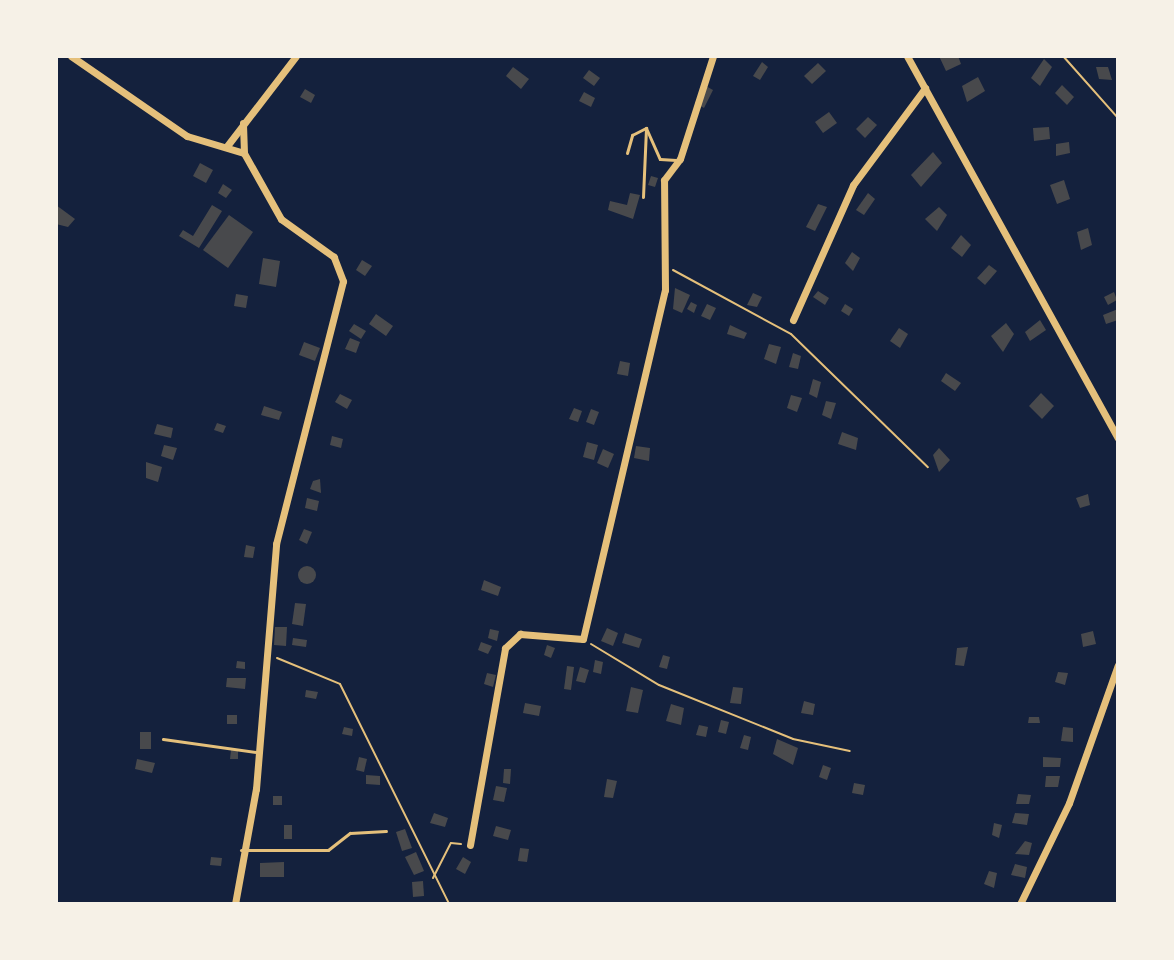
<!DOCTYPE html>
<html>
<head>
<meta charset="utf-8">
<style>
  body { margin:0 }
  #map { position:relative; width:1174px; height:960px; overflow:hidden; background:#14213d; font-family:Roboto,sans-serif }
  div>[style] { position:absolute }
  .building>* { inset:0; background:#48494c }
  .round { border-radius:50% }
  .path>* { height:2px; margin:-1px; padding:0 1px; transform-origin:1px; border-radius:1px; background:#e5c07b }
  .service>* { height:3px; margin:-1.5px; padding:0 1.5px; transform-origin:1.5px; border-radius:1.5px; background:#e5c07b }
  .minor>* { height:7px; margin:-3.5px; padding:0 3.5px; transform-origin:3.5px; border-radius:3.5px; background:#e5c07b }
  span { translate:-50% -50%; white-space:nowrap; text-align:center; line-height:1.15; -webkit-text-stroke:8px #f6f1e7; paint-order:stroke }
  .frame { position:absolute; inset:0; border:58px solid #f6f1e7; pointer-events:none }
</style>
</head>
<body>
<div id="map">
  <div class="building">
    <i style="clip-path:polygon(939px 56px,958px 56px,961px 64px,946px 71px)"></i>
    <i style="clip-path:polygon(1044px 59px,1052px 67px,1040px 86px,1031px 78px)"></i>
    <i style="clip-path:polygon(762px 62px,768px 67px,760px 80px,753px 76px)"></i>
    <i style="clip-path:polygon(818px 63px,826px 71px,812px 84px,804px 76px)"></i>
    <i style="clip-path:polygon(513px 67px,529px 79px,521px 89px,506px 76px)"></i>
    <i style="clip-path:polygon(1096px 67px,1108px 67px,1112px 80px,1099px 79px)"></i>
    <i style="clip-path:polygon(589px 70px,600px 78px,594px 86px,583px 78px)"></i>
    <i style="clip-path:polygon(978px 77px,985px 91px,967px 102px,962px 86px)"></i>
    <i style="clip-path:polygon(704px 85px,713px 90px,704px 108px,695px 103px)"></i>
    <i style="clip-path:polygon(1062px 85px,1074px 97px,1067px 105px,1055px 93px)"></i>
    <i style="clip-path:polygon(305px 89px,315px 95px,311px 103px,300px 97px)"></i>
    <i style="clip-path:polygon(584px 92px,595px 98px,591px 107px,579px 101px)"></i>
    <i style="clip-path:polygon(829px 112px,837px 123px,823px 133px,815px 122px)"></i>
    <i style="clip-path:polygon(868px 117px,877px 125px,865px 138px,856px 129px)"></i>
    <i style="clip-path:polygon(1049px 127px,1050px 139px,1034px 141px,1033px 128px)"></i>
    <i style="clip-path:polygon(1069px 142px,1070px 153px,1056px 156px,1056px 144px)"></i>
    <i style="clip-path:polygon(933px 152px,942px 163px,921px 187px,911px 175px)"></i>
    <i style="clip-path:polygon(200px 163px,213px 170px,206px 183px,193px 176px)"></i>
    <i style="clip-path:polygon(651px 176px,658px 178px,655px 187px,648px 185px)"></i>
    <i style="clip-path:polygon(1064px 180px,1070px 199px,1057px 204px,1050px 185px)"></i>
    <i style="clip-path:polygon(223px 184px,232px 190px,226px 198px,218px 193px)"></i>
    <i style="clip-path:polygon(630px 193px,640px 195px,633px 219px,608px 210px,610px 201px,627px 205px)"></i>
    <i style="clip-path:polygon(868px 193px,875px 199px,864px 215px,856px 210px)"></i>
    <i style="clip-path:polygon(818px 204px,827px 207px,815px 231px,806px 227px)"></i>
    <i style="clip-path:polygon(56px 205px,75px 219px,68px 227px,56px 224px)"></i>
    <i style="clip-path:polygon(212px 205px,222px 211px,199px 248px,179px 236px,183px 230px,193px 236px)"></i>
    <i style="clip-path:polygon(939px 207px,947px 215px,937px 231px,925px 219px)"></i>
    <i style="clip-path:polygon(229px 215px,253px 232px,228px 268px,203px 250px)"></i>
    <i style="clip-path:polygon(1088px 228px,1092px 245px,1081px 250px,1077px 232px)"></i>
    <i style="clip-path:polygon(961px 235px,971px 245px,962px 257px,951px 248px)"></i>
    <i style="clip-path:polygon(852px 252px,860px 258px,853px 271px,845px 263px)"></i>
    <i style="clip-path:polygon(263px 258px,280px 261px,276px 287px,259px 284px)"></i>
    <i style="clip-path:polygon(362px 260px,372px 266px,365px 276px,356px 270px)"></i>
    <i style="clip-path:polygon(989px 265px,997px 271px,985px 285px,977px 278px)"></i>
    <i style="clip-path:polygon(675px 288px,690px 295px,682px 313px,673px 309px)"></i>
    <i style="clip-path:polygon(818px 291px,829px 298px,825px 305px,813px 297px)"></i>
    <i style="clip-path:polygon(1114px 292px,1117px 300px,1108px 305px,1104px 297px)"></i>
    <i style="clip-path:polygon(753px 293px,762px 297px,757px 307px,747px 305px)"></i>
    <i style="clip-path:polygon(236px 294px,248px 296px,246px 308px,234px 306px)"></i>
    <i style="clip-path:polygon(691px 302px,697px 305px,694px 313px,687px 309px)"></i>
    <i style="clip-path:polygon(707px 304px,716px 308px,710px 320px,701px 316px)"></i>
    <i style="clip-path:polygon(845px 304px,853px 309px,849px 316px,841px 311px)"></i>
    <i style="clip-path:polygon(1118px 309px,1118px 320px,1106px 324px,1103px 315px)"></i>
    <i style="clip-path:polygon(376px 314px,393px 326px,386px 336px,369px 324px)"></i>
    <i style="clip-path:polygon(1040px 320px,1046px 330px,1030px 341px,1025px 332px)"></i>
    <i style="clip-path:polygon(1006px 323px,1014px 334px,1003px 352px,991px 336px)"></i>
    <i style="clip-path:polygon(354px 324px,366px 331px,361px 339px,349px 331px)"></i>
    <i style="clip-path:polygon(730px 325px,747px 333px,744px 339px,727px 334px)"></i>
    <i style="clip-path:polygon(899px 328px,908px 334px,900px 348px,890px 341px)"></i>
    <i style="clip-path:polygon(350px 338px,360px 342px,356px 353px,345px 349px)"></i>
    <i style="clip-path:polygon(304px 342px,320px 348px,315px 361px,299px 355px)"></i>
    <i style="clip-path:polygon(769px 344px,781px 347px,776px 364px,764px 359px)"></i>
    <i style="clip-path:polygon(793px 353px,801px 356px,798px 369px,789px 367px)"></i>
    <i style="clip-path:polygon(620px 361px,630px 363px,628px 376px,617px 374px)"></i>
    <i style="clip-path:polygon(946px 373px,961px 383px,955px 391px,941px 381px)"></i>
    <i style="clip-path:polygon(813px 379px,821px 382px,817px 398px,809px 394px)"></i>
    <i style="clip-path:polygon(1041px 393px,1054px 406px,1042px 419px,1029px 406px)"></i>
    <i style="clip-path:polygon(340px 394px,352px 400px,347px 409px,335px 402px)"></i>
    <i style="clip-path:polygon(791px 395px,802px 398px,797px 412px,787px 408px)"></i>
    <i style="clip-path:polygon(826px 401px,836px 403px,831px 419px,822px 415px)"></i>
    <i style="clip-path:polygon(264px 406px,282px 412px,279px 420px,261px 415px)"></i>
    <i style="clip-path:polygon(574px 408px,582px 411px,578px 422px,569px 419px)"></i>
    <i style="clip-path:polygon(591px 409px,599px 412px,594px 425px,586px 422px)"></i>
    <i style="clip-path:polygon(217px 423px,226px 426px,223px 433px,214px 430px)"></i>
    <i style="clip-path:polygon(157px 424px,173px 428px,171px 438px,154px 434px)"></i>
    <i style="clip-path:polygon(842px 432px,858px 438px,856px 450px,838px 444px)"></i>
    <i style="clip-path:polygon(332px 436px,343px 439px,341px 448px,330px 445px)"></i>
    <i style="clip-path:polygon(587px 442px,598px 445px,594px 460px,583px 457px)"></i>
    <i style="clip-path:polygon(164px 445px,177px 448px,173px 460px,161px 456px)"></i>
    <i style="clip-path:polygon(636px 446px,650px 448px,649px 461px,634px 458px)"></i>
    <i style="clip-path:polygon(939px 448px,950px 460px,939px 472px,933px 455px)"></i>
    <i style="clip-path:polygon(603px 449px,614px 454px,608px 468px,597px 463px)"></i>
    <i style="clip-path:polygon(146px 462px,162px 467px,158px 482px,146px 478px)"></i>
    <i style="clip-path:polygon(320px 479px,321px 493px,310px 489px,313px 481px)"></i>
    <i style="clip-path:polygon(1088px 494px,1090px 505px,1080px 508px,1076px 498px)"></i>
    <i style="clip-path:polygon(307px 498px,319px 501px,317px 511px,305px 508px)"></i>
    <i style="clip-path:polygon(304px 529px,312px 532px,307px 544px,299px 540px)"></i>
    <i style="clip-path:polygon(246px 545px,255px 547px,253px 558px,244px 557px)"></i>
    <i class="round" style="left:298px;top:566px;width:18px;height:18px"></i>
    <i style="clip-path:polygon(484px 580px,501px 587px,498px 596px,481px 590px)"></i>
    <i style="clip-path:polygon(295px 603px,306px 604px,303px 626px,292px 624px)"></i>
    <i style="clip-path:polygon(275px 627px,287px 627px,286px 646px,274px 645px)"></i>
    <i style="clip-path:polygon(607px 628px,618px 633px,613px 646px,601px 641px)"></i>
    <i style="clip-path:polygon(490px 629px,499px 631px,497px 641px,488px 638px)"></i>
    <i style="clip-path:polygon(1093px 631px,1096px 644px,1083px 647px,1081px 634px)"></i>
    <i style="clip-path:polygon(625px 633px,642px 639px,639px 648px,622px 643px)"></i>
    <i style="clip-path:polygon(293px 638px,307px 640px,306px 647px,292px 645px)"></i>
    <i style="clip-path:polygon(481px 642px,492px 646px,488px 654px,478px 650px)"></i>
    <i style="clip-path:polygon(547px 645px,555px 648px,551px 658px,544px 655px)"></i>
    <i style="clip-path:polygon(968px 647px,964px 666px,955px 665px,957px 648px)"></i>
    <i style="clip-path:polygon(663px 655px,670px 657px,667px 669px,659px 667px)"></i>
    <i style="clip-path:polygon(595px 660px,603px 662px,601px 674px,593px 672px)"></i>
    <i style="clip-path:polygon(237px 661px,245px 662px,245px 669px,236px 668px)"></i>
    <i style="clip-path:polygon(567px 666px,574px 667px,571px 690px,564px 689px)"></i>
    <i style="clip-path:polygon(580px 667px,589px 670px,585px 683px,576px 681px)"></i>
    <i style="clip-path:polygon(1058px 672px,1068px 673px,1065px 685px,1055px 682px)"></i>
    <i style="clip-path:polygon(487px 673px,496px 675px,493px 687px,484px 684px)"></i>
    <i style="clip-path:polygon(227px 678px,246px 678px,245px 689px,226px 687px)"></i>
    <i style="clip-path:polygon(631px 687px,643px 690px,638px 713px,626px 711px)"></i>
    <i style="clip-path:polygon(733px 687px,743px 688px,741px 704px,730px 703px)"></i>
    <i style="clip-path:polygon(306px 690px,318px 692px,316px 699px,305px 697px)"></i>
    <i style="clip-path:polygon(804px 701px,815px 704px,813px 715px,801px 713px)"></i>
    <i style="clip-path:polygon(525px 703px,541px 706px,539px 716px,523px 713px)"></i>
    <i style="clip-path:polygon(671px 704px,684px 708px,681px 725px,666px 721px)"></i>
    <i style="clip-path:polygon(227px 715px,237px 715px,237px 724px,227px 724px)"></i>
    <i style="clip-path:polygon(1029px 717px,1039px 717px,1040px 723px,1028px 723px)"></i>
    <i style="clip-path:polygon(721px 720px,729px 722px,726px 734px,718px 732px)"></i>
    <i style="clip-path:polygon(699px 725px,708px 727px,706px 737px,696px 735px)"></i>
    <i style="clip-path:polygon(344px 727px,353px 729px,352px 736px,342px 734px)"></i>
    <i style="clip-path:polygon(1063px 727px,1073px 728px,1073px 742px,1061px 741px)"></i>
    <i style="clip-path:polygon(140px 732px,151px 732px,151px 749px,140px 749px)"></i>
    <i style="clip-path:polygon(744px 735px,751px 737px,748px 750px,740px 748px)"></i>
    <i style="clip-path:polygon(777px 739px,798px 748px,793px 765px,773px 754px)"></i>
    <i style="clip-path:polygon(231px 750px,238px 750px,238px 759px,230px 759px)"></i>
    <i style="clip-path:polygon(359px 757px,367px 759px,364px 772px,356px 770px)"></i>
    <i style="clip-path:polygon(1043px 757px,1061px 758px,1060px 767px,1043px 767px)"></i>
    <i style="clip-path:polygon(137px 759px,155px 763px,152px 773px,135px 769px)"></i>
    <i style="clip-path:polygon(823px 765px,831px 768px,827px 780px,819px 777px)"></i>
    <i style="clip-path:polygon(504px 769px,511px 769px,510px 784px,503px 783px)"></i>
    <i style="clip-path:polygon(366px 775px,380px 776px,380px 785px,366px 784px)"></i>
    <i style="clip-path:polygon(1046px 776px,1060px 776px,1058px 787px,1045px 787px)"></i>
    <i style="clip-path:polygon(607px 779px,617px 781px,613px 798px,604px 797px)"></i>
    <i style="clip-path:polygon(854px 783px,865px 785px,863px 795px,852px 793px)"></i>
    <i style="clip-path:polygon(496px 786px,507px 788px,504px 802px,493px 800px)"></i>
    <i style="clip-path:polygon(1018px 794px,1031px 795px,1029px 804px,1016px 804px)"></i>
    <i style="clip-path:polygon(273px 796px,282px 796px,282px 805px,273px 805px)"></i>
    <i style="clip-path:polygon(434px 813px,448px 818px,445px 827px,430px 823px)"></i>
    <i style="clip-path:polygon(1015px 813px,1029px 814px,1027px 825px,1012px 823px)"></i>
    <i style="clip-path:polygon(994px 823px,1002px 825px,999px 838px,992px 835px)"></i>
    <i style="clip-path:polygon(284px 825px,292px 825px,292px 839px,284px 839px)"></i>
    <i style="clip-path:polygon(496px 826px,511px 830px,508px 840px,493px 836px)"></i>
    <i style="clip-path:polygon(405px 829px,412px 848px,402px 851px,396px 832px)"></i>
    <i style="clip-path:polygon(1025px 841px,1032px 843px,1029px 855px,1015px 854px)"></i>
    <i style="clip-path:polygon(520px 848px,529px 849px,527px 862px,518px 861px)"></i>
    <i style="clip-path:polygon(416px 852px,424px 871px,414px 875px,405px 857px)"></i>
    <i style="clip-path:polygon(211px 857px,222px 858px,221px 866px,210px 865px)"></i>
    <i style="clip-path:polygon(463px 857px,471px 862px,465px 874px,456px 869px)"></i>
    <i style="clip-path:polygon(284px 862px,284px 877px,260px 877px,260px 863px)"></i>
    <i style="clip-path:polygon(1015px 864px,1027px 867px,1025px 878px,1011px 875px)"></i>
    <i style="clip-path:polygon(989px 871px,997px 873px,994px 888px,984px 884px)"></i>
    <i style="clip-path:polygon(423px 881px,424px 896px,413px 897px,412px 882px)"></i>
  </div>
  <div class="path">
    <i style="left:1063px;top:56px;width:83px;rotate:48.4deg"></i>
    <i style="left:673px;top:270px;width:134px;rotate:28.5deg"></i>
    <i style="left:791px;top:334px;width:191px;rotate:44.2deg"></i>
    <i style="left:591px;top:644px;width:79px;rotate:31.1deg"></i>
    <i style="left:659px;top:685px;width:144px;rotate:21.9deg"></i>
    <i style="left:793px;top:739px;width:58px;rotate:11.9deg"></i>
    <i style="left:277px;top:658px;width:68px;rotate:22.4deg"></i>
    <i style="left:340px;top:684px;width:246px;rotate:63.6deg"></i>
    <i style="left:433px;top:878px;width:39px;rotate:-63deg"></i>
    <i style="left:451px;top:843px;width:10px;rotate:6deg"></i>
  </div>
  <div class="service">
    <i style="left:627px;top:153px;width:19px;rotate:-74deg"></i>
    <i style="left:632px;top:135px;width:16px;rotate:-27deg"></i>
    <i style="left:646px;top:128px;width:34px;rotate:66deg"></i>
    <i style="left:660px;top:159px;width:16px;rotate:4deg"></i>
    <i style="left:643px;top:197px;width:69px;rotate:-87.5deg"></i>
    <i style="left:163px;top:739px;width:94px;rotate:8deg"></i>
    <i style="left:241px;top:850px;width:87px"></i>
    <i style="left:328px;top:850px;width:28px;rotate:-38deg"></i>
    <i style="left:350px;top:833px;width:36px;rotate:-3deg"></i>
  </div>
  <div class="minor">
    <i style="left:71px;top:56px;width:141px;rotate:34.6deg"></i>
    <i style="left:187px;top:136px;width:59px;rotate:16.6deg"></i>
    <i style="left:907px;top:56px;width:436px;rotate:61.1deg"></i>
    <i style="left:227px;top:146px;width:113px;rotate:-52.5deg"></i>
    <i style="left:793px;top:320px;width:148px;rotate:-66deg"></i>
    <i style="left:853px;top:185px;width:121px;rotate:-53.4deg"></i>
    <i style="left:470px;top:845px;width:200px;rotate:-79.9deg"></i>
    <i style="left:505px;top:648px;width:21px;rotate:-43deg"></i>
    <i style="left:520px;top:634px;width:63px;rotate:4.5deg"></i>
    <i style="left:583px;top:639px;width:359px;rotate:-76.8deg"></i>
    <i style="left:665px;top:290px;width:110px;rotate:-90.5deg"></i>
    <i style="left:664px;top:180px;width:26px;rotate:-53deg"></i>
    <i style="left:680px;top:159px;width:108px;rotate:-72.2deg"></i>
    <i style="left:235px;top:904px;width:117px;rotate:-79.7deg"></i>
    <i style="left:256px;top:789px;width:246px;rotate:-85.3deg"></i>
    <i style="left:276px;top:544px;width:271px;rotate:-75.7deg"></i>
    <i style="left:343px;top:281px;width:26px;rotate:-111deg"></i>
    <i style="left:334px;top:257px;width:65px;rotate:-144.4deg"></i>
    <i style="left:281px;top:219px;width:76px;rotate:-119.3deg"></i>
    <i style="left:244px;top:153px;width:30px;rotate:-92deg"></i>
    <i style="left:1020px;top:904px;width:112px;rotate:-64.1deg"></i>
    <i style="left:1069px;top:803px;width:146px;rotate:-70.5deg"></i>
  </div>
  <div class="frame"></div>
</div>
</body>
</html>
